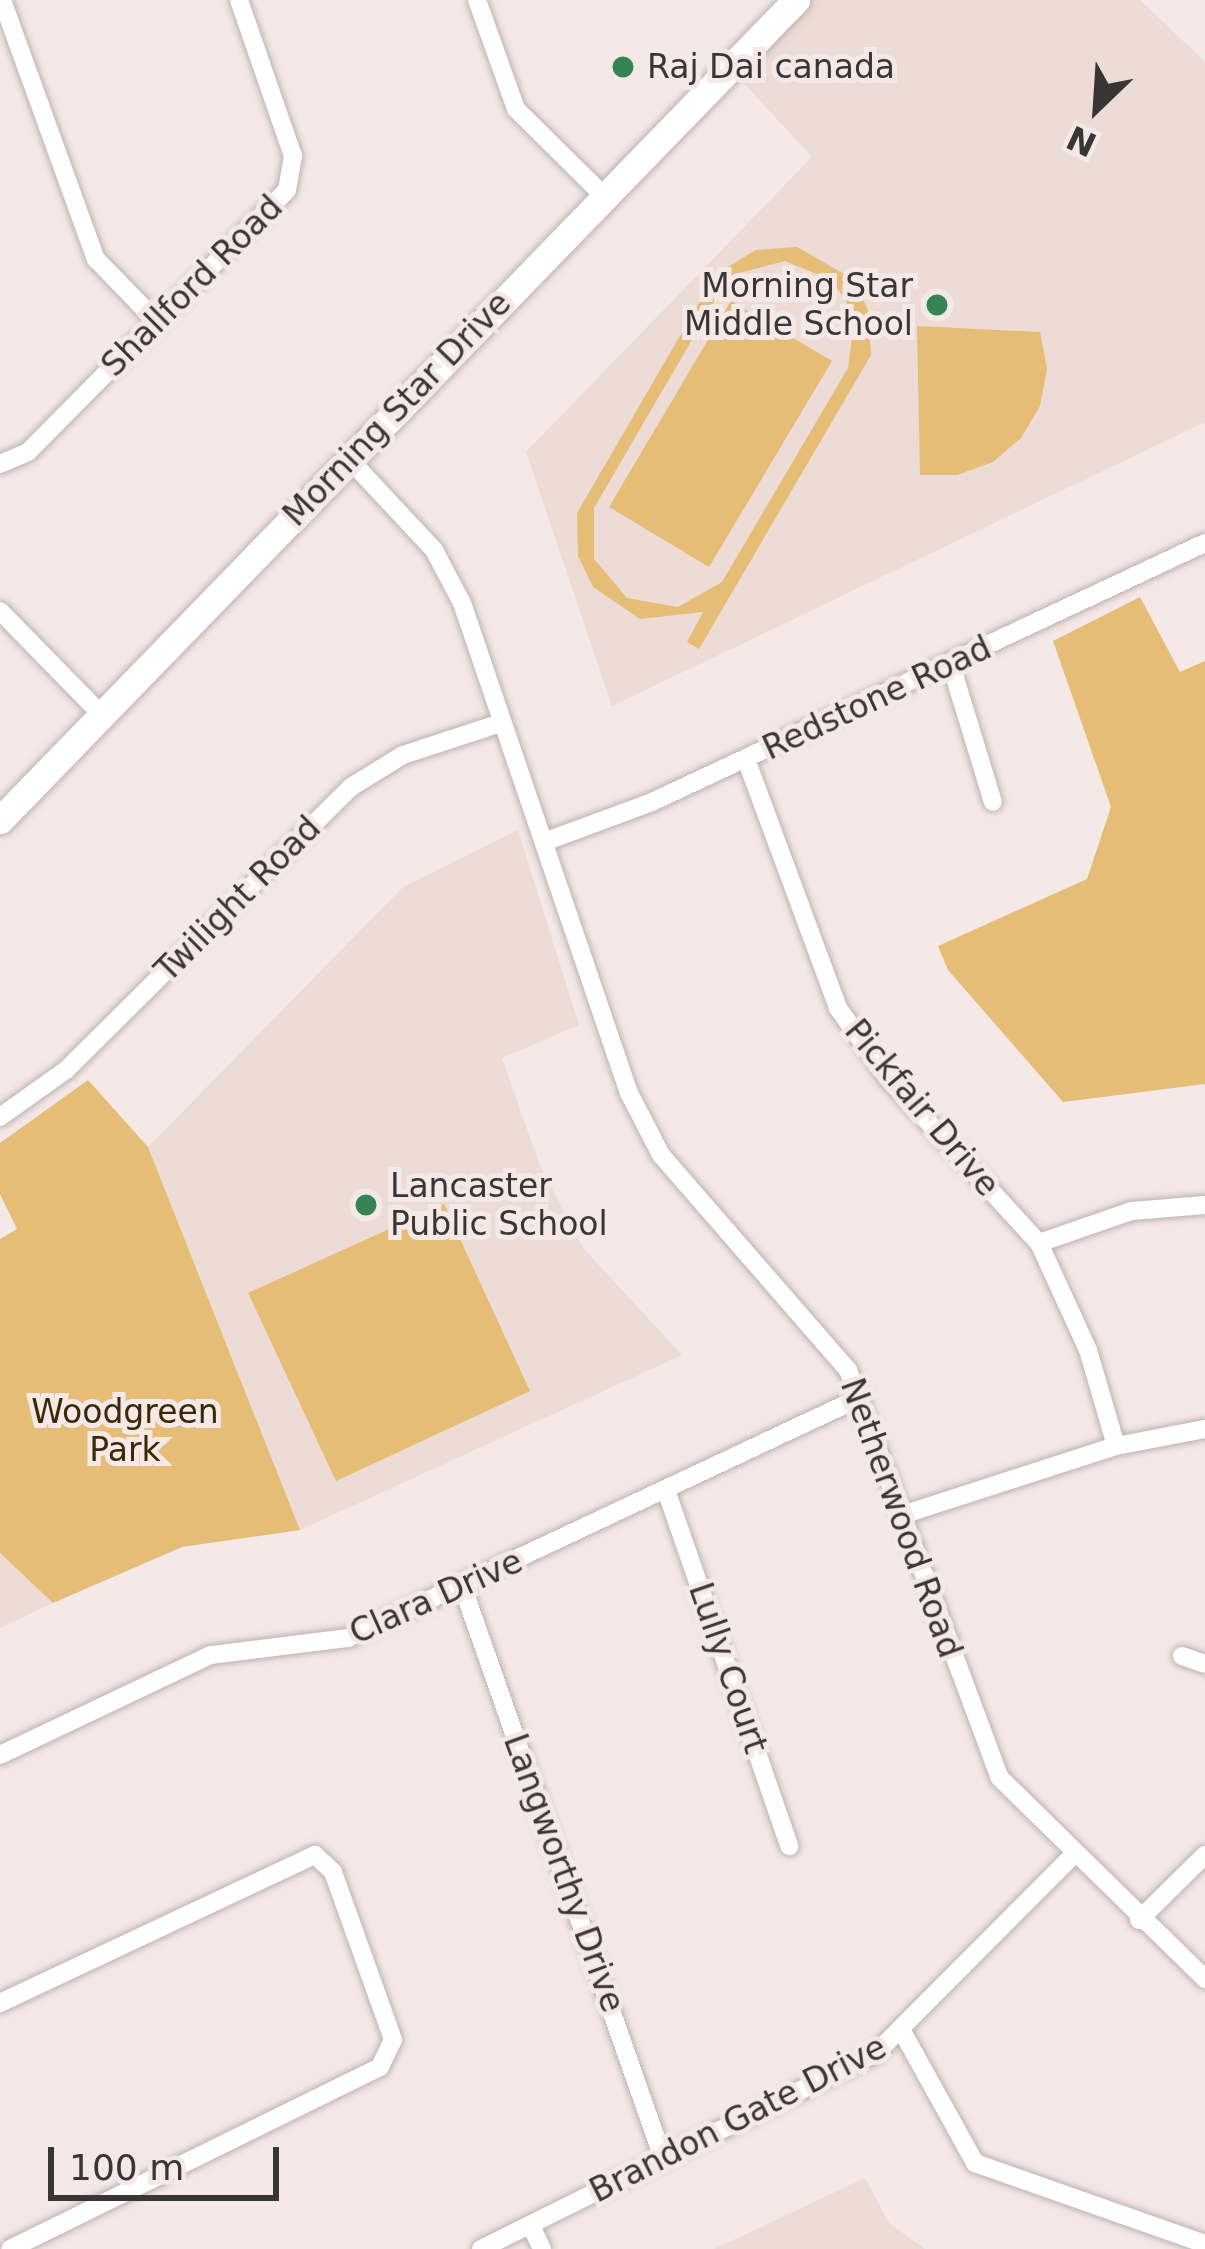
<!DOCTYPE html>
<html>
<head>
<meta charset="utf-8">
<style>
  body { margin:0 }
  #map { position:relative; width:1205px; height:2249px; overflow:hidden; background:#f4e9e7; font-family:"DejaVu Sans",sans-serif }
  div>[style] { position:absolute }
  .built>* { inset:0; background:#eddbd6 }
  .green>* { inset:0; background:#e5bd76 }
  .roads { filter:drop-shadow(0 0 3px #beb3b1) drop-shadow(0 0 3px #beb3b1) }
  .street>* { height:18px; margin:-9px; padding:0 9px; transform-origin:9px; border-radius:9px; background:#fff }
  .secondary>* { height:27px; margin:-13.5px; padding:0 13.5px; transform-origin:13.5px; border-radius:13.5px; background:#fff }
  .dots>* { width:33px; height:33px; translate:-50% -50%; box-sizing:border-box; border:6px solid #f4e9e7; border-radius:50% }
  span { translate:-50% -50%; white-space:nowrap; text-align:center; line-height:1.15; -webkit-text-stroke:10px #f4e9e7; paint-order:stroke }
  .poi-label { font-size:33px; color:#393534 }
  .left { translate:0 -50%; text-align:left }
  .right { translate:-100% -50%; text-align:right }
  .street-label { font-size:33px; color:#393534 }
  .park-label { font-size:33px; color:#3a2904 }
  .north { position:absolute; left:1037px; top:48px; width:120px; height:120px; -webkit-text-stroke:9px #f4e9e7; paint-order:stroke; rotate:205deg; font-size:33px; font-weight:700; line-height:48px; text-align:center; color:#393534 }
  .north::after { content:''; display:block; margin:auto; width:42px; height:54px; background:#393534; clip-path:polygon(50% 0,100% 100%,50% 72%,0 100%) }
  .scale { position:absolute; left:48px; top:2147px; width:231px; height:54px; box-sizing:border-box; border:6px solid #393534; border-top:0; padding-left:15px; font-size:36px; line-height:42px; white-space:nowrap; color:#393534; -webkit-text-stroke:9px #f4e9e7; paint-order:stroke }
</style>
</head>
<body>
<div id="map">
  <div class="built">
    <i style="clip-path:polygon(796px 0,1140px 0,1205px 62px,1205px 422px,612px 706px,526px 452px,812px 157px,729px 67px)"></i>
    <i style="clip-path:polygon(518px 830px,579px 1025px,502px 1058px,539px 1163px,583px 1248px,682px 1355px,300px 1530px,148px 1147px,403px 887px)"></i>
    <i style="clip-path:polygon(0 1553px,53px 1603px,0 1628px)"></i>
    <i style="clip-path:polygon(865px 2178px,889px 2223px,925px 2249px,714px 2249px)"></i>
  </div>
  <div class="green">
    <i style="clip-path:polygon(evenodd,797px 247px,853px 279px,868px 310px,871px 355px,699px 649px,687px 642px,703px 612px,640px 619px,593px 587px,578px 556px,577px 513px,716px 274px,756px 250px,797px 247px,785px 261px,829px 279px,845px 298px,854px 321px,848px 368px,722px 582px,678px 607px,627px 598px,594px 559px,594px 508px,721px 290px,739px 273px,785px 261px)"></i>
    <i style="clip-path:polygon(731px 301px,832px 361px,709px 567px,609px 507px)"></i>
    <i style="clip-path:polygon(917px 326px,1040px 332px,1047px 369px,1040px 406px,1021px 438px,993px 462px,957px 475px,920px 475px)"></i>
    <i style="clip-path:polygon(1140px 597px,1180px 672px,1205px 661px,1205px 1084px,1063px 1102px,948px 970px,938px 946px,1087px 879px,1111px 807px,1053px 641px)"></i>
    <i style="clip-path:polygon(88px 1080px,148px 1147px,300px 1530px,182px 1547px,53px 1603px,0 1553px,0 1239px,17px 1229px,0 1194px,0 1143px)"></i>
    <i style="clip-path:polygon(444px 1204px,530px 1391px,336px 1481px,248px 1293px)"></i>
  </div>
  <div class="roads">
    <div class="street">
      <i style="left:2px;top:0;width:276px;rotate:70.1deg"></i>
      <i style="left:96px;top:259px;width:89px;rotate:45.9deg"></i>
      <i style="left:477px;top:0;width:116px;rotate:70.3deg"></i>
      <i style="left:516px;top:109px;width:125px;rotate:44.7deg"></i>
      <i style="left:350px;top:460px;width:123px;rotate:47deg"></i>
      <i style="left:434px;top:550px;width:60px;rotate:62.2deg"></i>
      <i style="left:462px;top:603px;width:518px;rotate:71.18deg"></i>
      <i style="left:629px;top:1093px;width:70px;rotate:62.7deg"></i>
      <i style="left:661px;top:1155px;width:285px;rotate:49deg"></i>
      <i style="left:848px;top:1370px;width:434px;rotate:69.6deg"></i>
      <i style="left:999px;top:1777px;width:289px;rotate:44.4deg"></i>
      <i style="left:0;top:464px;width:30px;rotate:-23deg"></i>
      <i style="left:28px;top:452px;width:368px;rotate:-45.3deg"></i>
      <i style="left:287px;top:190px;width:35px;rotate:-80deg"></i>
      <i style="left:293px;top:156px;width:165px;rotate:-109.1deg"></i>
      <i style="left:0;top:611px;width:146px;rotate:45.6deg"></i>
      <i style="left:951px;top:665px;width:143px;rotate:73deg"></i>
      <i style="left:746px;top:759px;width:265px;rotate:69.7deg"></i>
      <i style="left:838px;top:1008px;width:87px;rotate:54.3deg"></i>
      <i style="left:889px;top:1079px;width:222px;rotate:47.6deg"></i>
      <i style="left:1039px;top:1243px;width:118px;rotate:65.4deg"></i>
      <i style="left:1088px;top:1350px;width:100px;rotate:73.7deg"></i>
      <i style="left:544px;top:842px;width:115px;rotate:-20.3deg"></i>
      <i style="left:652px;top:802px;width:611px;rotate:-25.1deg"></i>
      <i style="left:0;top:1117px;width:81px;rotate:-35.5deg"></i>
      <i style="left:66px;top:1070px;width:402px;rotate:-44.8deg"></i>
      <i style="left:351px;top:787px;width:61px;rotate:-31.6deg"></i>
      <i style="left:403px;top:755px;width:103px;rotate:-18.1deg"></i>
      <i style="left:1039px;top:1243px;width:98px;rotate:-19deg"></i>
      <i style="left:1132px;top:1211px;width:73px;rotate:-4.7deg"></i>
      <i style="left:666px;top:1490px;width:377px;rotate:70.9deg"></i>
      <i style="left:902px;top:1515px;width:225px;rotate:-17.9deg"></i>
      <i style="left:1116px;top:1446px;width:91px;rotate:-10.8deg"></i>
      <i style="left:463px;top:1588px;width:604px;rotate:70.67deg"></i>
      <i style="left:1182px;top:1656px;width:24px;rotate:19deg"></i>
      <i style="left:0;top:1755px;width:233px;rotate:-25.4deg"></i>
      <i style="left:211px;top:1655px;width:138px;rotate:-7.1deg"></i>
      <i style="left:348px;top:1638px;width:567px;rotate:-25.16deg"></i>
      <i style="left:1139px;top:1920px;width:93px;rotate:-44.6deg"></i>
      <i style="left:0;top:2003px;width:348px;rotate:-25.2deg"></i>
      <i style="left:315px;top:1855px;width:25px;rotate:43deg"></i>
      <i style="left:333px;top:1872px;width:178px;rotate:70.3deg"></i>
      <i style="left:393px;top:2040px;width:30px;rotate:116deg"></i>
      <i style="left:380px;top:2067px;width:412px;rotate:153.8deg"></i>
      <i style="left:903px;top:2033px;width:149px;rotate:61deg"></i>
      <i style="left:975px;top:2163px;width:244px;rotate:19.4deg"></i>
      <i style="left:531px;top:2226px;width:25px;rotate:64deg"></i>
      <i style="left:481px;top:2249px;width:441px;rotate:-26.4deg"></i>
      <i style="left:876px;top:2053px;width:278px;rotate:-45.1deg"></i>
    </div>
    <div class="secondary">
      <i style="left:0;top:820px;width:1143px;rotate:-45.85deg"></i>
    </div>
  </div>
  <div class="dots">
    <i style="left:623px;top:67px;background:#368454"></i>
    <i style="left:937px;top:305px;background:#368454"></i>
    <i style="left:366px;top:1205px;background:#368454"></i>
  </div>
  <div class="poi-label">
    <span class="left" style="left:647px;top:67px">Raj Dai canada</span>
    <span class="right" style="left:913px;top:305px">Morning Star<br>Middle School</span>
    <span class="left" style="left:390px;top:1205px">Lancaster<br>Public School</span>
  </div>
  <div class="street-label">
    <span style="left:192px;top:286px;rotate:-45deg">Shallford Road</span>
    <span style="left:397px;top:409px;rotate:-46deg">Morning Star Drive</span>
    <span style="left:877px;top:698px;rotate:-25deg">Redstone Road</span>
    <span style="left:238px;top:899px;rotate:-45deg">Twilight Road</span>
    <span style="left:922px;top:1108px;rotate:50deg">Pickfair Drive</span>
    <span style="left:901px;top:1518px;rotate:70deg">Netherwood Road</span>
    <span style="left:436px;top:1597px;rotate:-24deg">Clara Drive</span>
    <span style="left:728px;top:1668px;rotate:71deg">Lully Court</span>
    <span style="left:564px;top:1873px;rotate:70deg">Langworthy Drive</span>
    <span style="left:738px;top:2119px;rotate:-27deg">Brandon Gate Drive</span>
  </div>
  <div class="park-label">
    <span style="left:125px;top:1431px">Woodgreen<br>Park</span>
  </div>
  <div class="north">N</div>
  <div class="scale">100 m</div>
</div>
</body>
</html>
